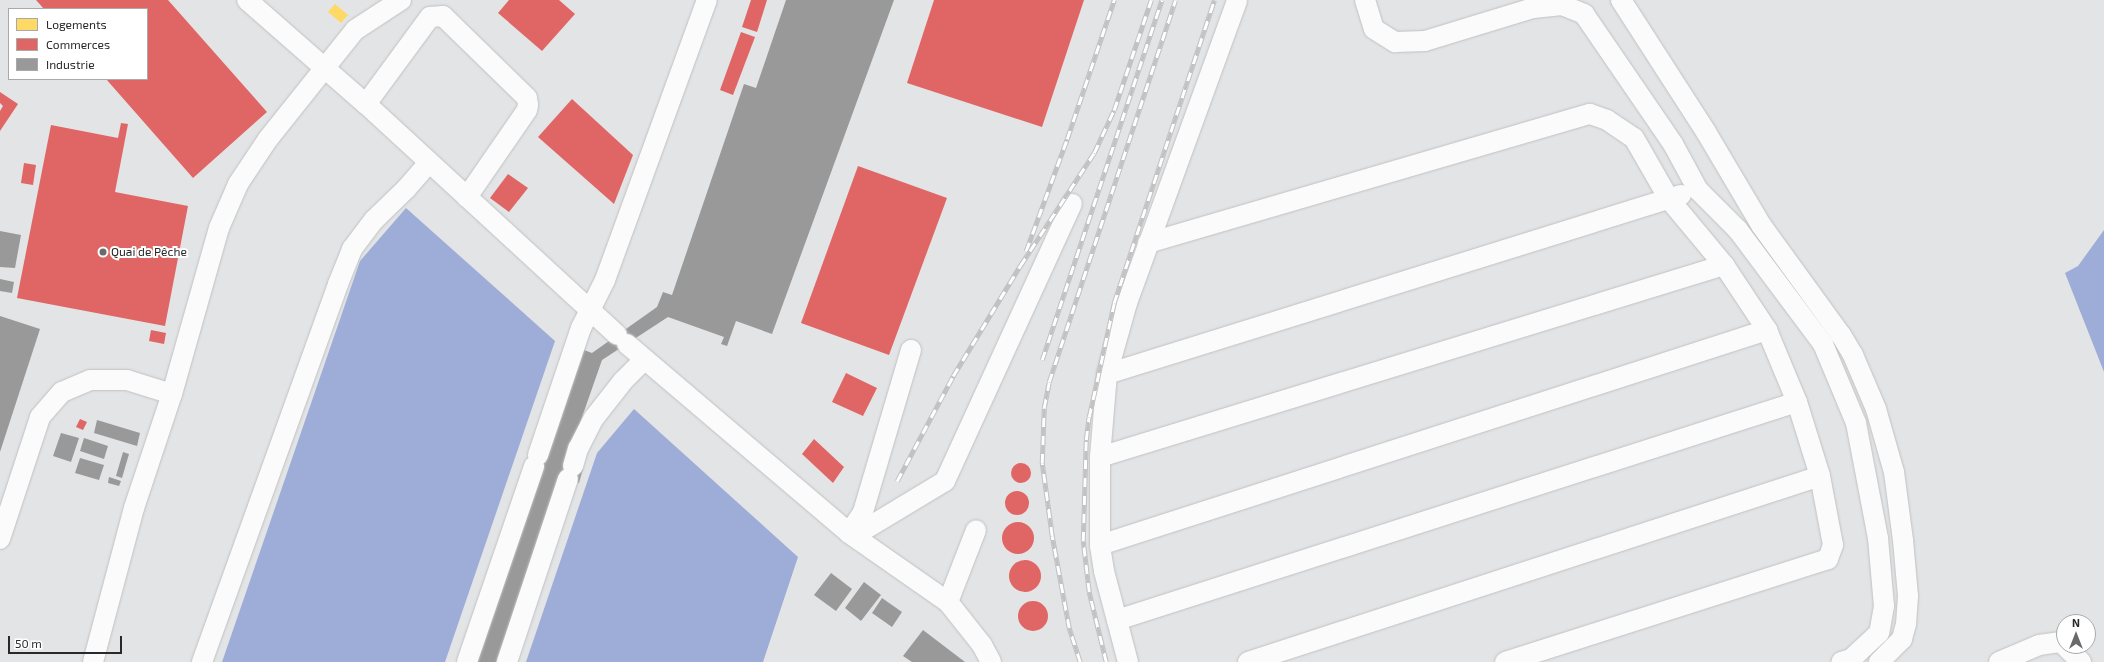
<!DOCTYPE html>
<html>
<head>
<meta charset="utf-8">
<style>
  body { margin:0 }
  #map { position:relative; width:2104px; height:662px; overflow:hidden; background:#e3e4e6; font-family:"Exo 2",sans-serif }
  div>[style] { position:absolute }
  .water>* { inset:0; background:#9eadd7 }
  .homes>* { inset:0; background:#ffd966 }
  .shops>* { inset:0; background:#e06666 }
  .round { border-radius:50% }
  .industry>* { inset:0; background:#999 }
  .roads { filter:drop-shadow(0 0 1px #c0c1c3) drop-shadow(0 0 1px #c0c1c3) }
  .minor>* { height:20px; margin:-10px; padding:0 10px; transform-origin:10px; border-radius:10px; background:#fbfbfb }
  .rail>* { height:4.5px; margin-top:-2.25px; transform-origin:0; background:repeating-linear-gradient(90deg,#fff 0 9px,#c2c2c3 0 18px); box-sizing:border-box; border-block:1px solid #c2c2c3 }
  .dots>* { width:11px; height:11px; translate:-50% -50%; box-sizing:border-box; border:2px solid #fff; border-radius:50% }
  span { translate:-50% -50%; white-space:nowrap; text-align:center; line-height:1.15; -webkit-text-stroke:4px #fff; paint-order:stroke }
  .poi-label { font-size:12px; color:#29292a }
  .left { translate:0 -50%; text-align:left }
  .legend { position:absolute; left:8px; top:8px; width:140px; height:72px; box-sizing:border-box; background:#fff; border:1px solid #a9a9aa; margin:0; padding:5px 7px; list-style:none; font-size:12px; color:#29292a }
  .legend li { display:flex; align-items:center; gap:8px; height:20px }
  .legend b { width:20px; border:1px solid #a9a9aa }
  .north { position:absolute; left:2056px; top:614px; width:40px; height:40px; box-sizing:border-box; background:#fff; border:1px solid #a9a9aa; border-radius:50%; rotate:0deg; font-size:11px; font-weight:700; line-height:16px; text-align:center; color:#29292a }
  .north::after { content:''; display:block; margin:auto; width:14px; height:18px; background:#6a6a6c; clip-path:polygon(50% 0,100% 100%,50% 72%,0 100%) }
  .scale { position:absolute; left:8px; top:636px; width:114px; height:18px; box-sizing:border-box; border:2px solid #29292a; border-top:0; padding-left:5px; font-size:12px; line-height:14px; white-space:nowrap; color:#29292a; -webkit-text-stroke:3px #fff; paint-order:stroke }
</style>
</head>
<body>
<div id="map">
  <div class="water">
    <i style="clip-path:polygon(406px 208px,555px 341px,445px 662px,222px 662px,360px 261px)"></i>
    <i style="clip-path:polygon(2104px 230px,2104px 372px,2065px 273px,2078px 266px)"></i>
    <i style="clip-path:polygon(634px 409px,798px 557px,763px 662px,526px 662px,597px 453px)"></i>
  </div>
  <div class="homes">
    <i style="clip-path:polygon(335px 4px,348px 15px,341px 23px,328px 12px)"></i>
  </div>
  <div class="shops">
    <i style="clip-path:polygon(36px 0,168px 0,267px 112px,193px 178px,106px 79px,147px 79px,147px 9px,44px 9px)"></i>
    <i style="clip-path:polygon(509px 0,559px 0,575px 14px,542px 51px,498px 13px)"></i>
    <i style="clip-path:polygon(751px 0,767px 0,757px 32px,742px 27px)"></i>
    <i style="clip-path:polygon(934px 0,1084px 0,1042px 127px,907px 83px)"></i>
    <i style="clip-path:polygon(741px 32px,755px 37px,733px 95px,720px 90px)"></i>
    <i style="clip-path:polygon(0 92px,18px 104px,0 131px,0 111px,3px 106px,0 103px)"></i>
    <i style="clip-path:polygon(572px 99px,633px 155px,614px 204px,538px 137px)"></i>
    <i style="clip-path:polygon(121px 123px,128px 124px,115px 192px,188px 206px,165px 326px,17px 298px,51px 125px,118px 138px)"></i>
    <i style="clip-path:polygon(24px 163px,36px 165px,33px 185px,21px 183px)"></i>
    <i style="clip-path:polygon(858px 166px,947px 198px,889px 355px,801px 323px)"></i>
    <i style="clip-path:polygon(508px 174px,528px 188px,509px 212px,490px 198px)"></i>
    <i style="clip-path:polygon(151px 330px,166px 333px,164px 344px,149px 341px)"></i>
    <i style="clip-path:polygon(846px 373px,877px 388px,863px 416px,832px 402px)"></i>
    <i style="clip-path:polygon(80px 419px,87px 422px,83px 430px,76px 427px)"></i>
    <i style="clip-path:polygon(814px 439px,844px 467px,833px 483px,802px 454px)"></i>
    <i class="round" style="left:1011px;top:463px;width:20px;height:20px"></i>
    <i class="round" style="left:1005px;top:491px;width:24px;height:24px"></i>
    <i class="round" style="left:1002px;top:522px;width:32px;height:32px"></i>
    <i class="round" style="left:1009px;top:560px;width:32px;height:32px"></i>
    <i class="round" style="left:1018px;top:601px;width:30px;height:30px"></i>
  </div>
  <div class="industry">
    <i style="clip-path:polygon(786px 0,894px 0,772px 334px,736px 321px,727px 346px,721px 344px,724px 337px,668px 317px,602px 360px,566px 463px,583px 469px,579px 483px,560px 477px,496px 662px,476px 662px,531px 452px,584px 350px,592px 353px,657px 307px,663px 292px,672px 295px,744px 84px,756px 88px)"></i>
    <i style="clip-path:polygon(0 231px,21px 235px,15px 268px,0 267px)"></i>
    <i style="clip-path:polygon(0 279px,14px 282px,12px 293px,0 291px)"></i>
    <i style="clip-path:polygon(0 316px,40px 329px,0 452px)"></i>
    <i style="clip-path:polygon(97px 420px,140px 433px,137px 446px,94px 433px)"></i>
    <i style="clip-path:polygon(61px 433px,79px 438px,71px 462px,53px 456px)"></i>
    <i style="clip-path:polygon(84px 438px,108px 446px,104px 459px,80px 451px)"></i>
    <i style="clip-path:polygon(123px 452px,129px 454px,122px 478px,116px 476px)"></i>
    <i style="clip-path:polygon(80px 458px,104px 465px,99px 480px,75px 473px)"></i>
    <i style="clip-path:polygon(109px 477px,121px 481px,119px 486px,108px 483px)"></i>
    <i style="clip-path:polygon(831px 573px,852px 589px,836px 611px,814px 595px)"></i>
    <i style="clip-path:polygon(864px 582px,881px 595px,861px 621px,845px 608px)"></i>
    <i style="clip-path:polygon(882px 598px,902px 612px,892px 627px,872px 613px)"></i>
    <i style="clip-path:polygon(923px 630px,965px 662px,912px 662px,903px 656px)"></i>
  </div>
  <div class="roads">
    <div class="minor">
      <i style="left:247px;top:0;width:158px;rotate:41.2deg"></i>
      <i style="left:366px;top:104px;width:341px;rotate:42.6deg"></i>
      <i style="left:1365px;top:0;width:30px;rotate:73deg"></i>
      <i style="left:1374px;top:29px;width:25px;rotate:32deg"></i>
      <i style="left:1395px;top:42px;width:30px;rotate:-2deg"></i>
      <i style="left:1425px;top:41px;width:113px;rotate:-17deg"></i>
      <i style="left:1533px;top:8px;width:29px;rotate:-6deg"></i>
      <i style="left:1562px;top:5px;width:24px;rotate:22deg"></i>
      <i style="left:1584px;top:14px;width:158px;rotate:55.6deg"></i>
      <i style="left:1673px;top:144px;width:52px;rotate:61.5deg"></i>
      <i style="left:1698px;top:190px;width:57px;rotate:45deg"></i>
      <i style="left:1738px;top:230px;width:142px;rotate:53.3deg"></i>
      <i style="left:1823px;top:344px;width:86px;rotate:67.3deg"></i>
      <i style="left:1856px;top:423px;width:117px;rotate:79.2deg"></i>
      <i style="left:1878px;top:538px;width:68px;rotate:85deg"></i>
      <i style="left:1884px;top:606px;width:27px;rotate:100deg"></i>
      <i style="left:1879px;top:633px;width:38px;rotate:137deg"></i>
      <i style="left:1851px;top:659px;width:10px;rotate:163deg"></i>
      <i style="left:1621px;top:0;width:157px;rotate:57.2deg"></i>
      <i style="left:1706px;top:132px;width:108px;rotate:59.4deg"></i>
      <i style="left:1761px;top:225px;width:136px;rotate:54deg"></i>
      <i style="left:1841px;top:335px;width:23px;rotate:59deg"></i>
      <i style="left:1853px;top:355px;width:59px;rotate:66.9deg"></i>
      <i style="left:1876px;top:409px;width:66px;rotate:74.1deg"></i>
      <i style="left:1894px;top:472px;width:69px;rotate:82.5deg"></i>
      <i style="left:1903px;top:540px;width:56px;rotate:84.9deg"></i>
      <i style="left:1908px;top:596px;width:28px;rotate:94deg"></i>
      <i style="left:1906px;top:624px;width:16px;rotate:105deg"></i>
      <i style="left:1902px;top:639px;width:33px;rotate:135deg"></i>
      <i style="left:366px;top:104px;width:108px;rotate:-53.7deg"></i>
      <i style="left:430px;top:17px;width:13px;rotate:-4deg"></i>
      <i style="left:443px;top:16px;width:117px;rotate:44.3deg"></i>
      <i style="left:527px;top:98px;width:7px;rotate:82deg"></i>
      <i style="left:528px;top:105px;width:5px;rotate:101deg"></i>
      <i style="left:527px;top:110px;width:106px;rotate:124.6deg"></i>
      <i style="left:1148px;top:243px;width:460px;rotate:-16.3deg"></i>
      <i style="left:1590px;top:114px;width:18px;rotate:19deg"></i>
      <i style="left:1607px;top:120px;width:32px;rotate:34deg"></i>
      <i style="left:1634px;top:138px;width:70px;rotate:60.2deg"></i>
      <i style="left:1669px;top:199px;width:86px;rotate:50.2deg"></i>
      <i style="left:1724px;top:265px;width:78px;rotate:56.5deg"></i>
      <i style="left:1767px;top:330px;width:78px;rotate:67.4deg"></i>
      <i style="left:1797px;top:402px;width:77px;rotate:72.7deg"></i>
      <i style="left:1820px;top:476px;width:70px;rotate:79.3deg"></i>
      <i style="left:1833px;top:545px;width:15px;rotate:110deg"></i>
      <i style="left:1828px;top:559px;width:339px;rotate:162.3deg"></i>
      <i style="left:627px;top:344px;width:292px;rotate:40.4deg"></i>
      <i style="left:849px;top:533px;width:121px;rotate:34.9deg"></i>
      <i style="left:948px;top:602px;width:55px;rotate:51.7deg"></i>
      <i style="left:982px;top:645px;width:19px;rotate:62deg"></i>
      <i style="left:1107px;top:374px;width:601px;rotate:-17.32deg"></i>
      <i style="left:538px;top:455px;width:134px;rotate:-71.3deg"></i>
      <i style="left:581px;top:328px;width:54px;rotate:-63.4deg"></i>
      <i style="left:605px;top:280px;width:298px;rotate:-70deg"></i>
      <i style="left:1100px;top:457px;width:653px;rotate:-17.1deg"></i>
      <i style="left:573px;top:466px;width:18px;rotate:-74deg"></i>
      <i style="left:578px;top:449px;width:35px;rotate:-63deg"></i>
      <i style="left:594px;top:418px;width:47px;rotate:-51.9deg"></i>
      <i style="left:623px;top:381px;width:30px;rotate:-45deg"></i>
      <i style="left:849px;top:533px;width:25px;rotate:-56deg"></i>
      <i style="left:863px;top:512px;width:169px;rotate:-73.5deg"></i>
      <i style="left:854px;top:536px;width:106px;rotate:-31.1deg"></i>
      <i style="left:945px;top:481px;width:305px;rotate:-65.4deg"></i>
      <i style="left:0;top:539px;width:128px;rotate:-71.8deg"></i>
      <i style="left:40px;top:417px;width:33px;rotate:-49deg"></i>
      <i style="left:62px;top:392px;width:30px;rotate:-23deg"></i>
      <i style="left:90px;top:380px;width:37px"></i>
      <i style="left:127px;top:380px;width:47px;rotate:17.3deg"></i>
      <i style="left:1100px;top:545px;width:701px;rotate:-17.87deg"></i>
      <i style="left:948px;top:602px;width:77px;rotate:-68.7deg"></i>
      <i style="left:1117px;top:620px;width:714px;rotate:-17.78deg"></i>
      <i style="left:2065px;top:646px;width:23px;rotate:45deg"></i>
      <i style="left:93px;top:662px;width:159px;rotate:-75.1deg"></i>
      <i style="left:134px;top:508px;width:120px;rotate:-71.6deg"></i>
      <i style="left:172px;top:394px;width:173px;rotate:-74.2deg"></i>
      <i style="left:219px;top:228px;width:48px;rotate:-66.6deg"></i>
      <i style="left:238px;top:184px;width:54px;rotate:-56.3deg"></i>
      <i style="left:268px;top:139px;width:139px;rotate:-51.4deg"></i>
      <i style="left:355px;top:30px;width:55px;rotate:-33.1deg"></i>
      <i style="left:202px;top:662px;width:402px;rotate:-70.2deg"></i>
      <i style="left:338px;top:284px;width:38px;rotate:-68deg"></i>
      <i style="left:352px;top:249px;width:36px;rotate:-53deg"></i>
      <i style="left:374px;top:220px;width:45px;rotate:-44.1deg"></i>
      <i style="left:406px;top:189px;width:35px;rotate:-49deg"></i>
      <i style="left:467px;top:662px;width:207px;rotate:-71.1deg"></i>
      <i style="left:507px;top:662px;width:193px;rotate:-71.6deg"></i>
      <i style="left:1128px;top:662px;width:94px;rotate:-104.8deg"></i>
      <i style="left:1104px;top:571px;width:26px;rotate:-99deg"></i>
      <i style="left:1100px;top:545px;width:88px;rotate:-90deg"></i>
      <i style="left:1100px;top:457px;width:83px;rotate:-85.2deg"></i>
      <i style="left:1107px;top:374px;width:74px;rotate:-74.3deg"></i>
      <i style="left:1127px;top:303px;width:322px;rotate:-70deg"></i>
      <i style="left:1248px;top:662px;width:601px;rotate:-18.01deg"></i>
      <i style="left:1999px;top:662px;width:43px;rotate:-23deg"></i>
      <i style="left:2039px;top:645px;width:22px;rotate:-8deg"></i>
      <i style="left:2061px;top:642px;width:4px;rotate:45deg"></i>
    </div>
  </div>
  <div class="rail">
    <i style="left:1026px;top:251px;width:119px;rotate:-69.9deg"></i>
    <i style="left:1067px;top:139px;width:147px;rotate:-71.3deg"></i>
    <i style="left:1042px;top:360px;width:379px;rotate:-71.6deg"></i>
    <i style="left:897px;top:481px;width:119px;rotate:-61.9deg"></i>
    <i style="left:953px;top:376px;width:129px;rotate:-58.7deg"></i>
    <i style="left:1020px;top:266px;width:135px;rotate:-56.8deg"></i>
    <i style="left:1094px;top:153px;width:47px;rotate:-65.1deg"></i>
    <i style="left:1114px;top:110px;width:116px;rotate:-71.4deg"></i>
    <i style="left:1080px;top:662px;width:36px;rotate:-108deg"></i>
    <i style="left:1069px;top:628px;width:94px;rotate:-100.5deg"></i>
    <i style="left:1052px;top:536px;width:74px;rotate:-97.8deg"></i>
    <i style="left:1042px;top:463px;width:55px;rotate:-87.9deg"></i>
    <i style="left:1044px;top:408px;width:26px;rotate:-79deg"></i>
    <i style="left:1049px;top:382px;width:402px;rotate:-71.7deg"></i>
    <i style="left:1106px;top:662px;width:72px;rotate:-103.7deg"></i>
    <i style="left:1089px;top:592px;width:51px;rotate:-96.7deg"></i>
    <i style="left:1083px;top:541px;width:101px;rotate:-88.3deg"></i>
    <i style="left:1086px;top:440px;width:23px;rotate:-83deg"></i>
    <i style="left:1089px;top:417px;width:117px;rotate:-77.6deg"></i>
    <i style="left:1114px;top:303px;width:319px;rotate:-71.7deg"></i>
  </div>
  <div class="dots">
    <i style="left:103px;top:252px;background:#6a6a6c"></i>
  </div>
  <div class="poi-label">
    <span class="left" style="left:111px;top:252px">Quai de Pêche</span>
  </div>
  <ul class="legend">
  <li><b style="height:11px;background:#ffd966"></b>Logements</li>
  <li><b style="height:11px;background:#e06666"></b>Commerces</li>
  <li><b style="height:11px;background:#999"></b>Industrie</li>
  </ul>
  <div class="north">N</div>
  <div class="scale">50 m</div>
</div>
</body>
</html>
